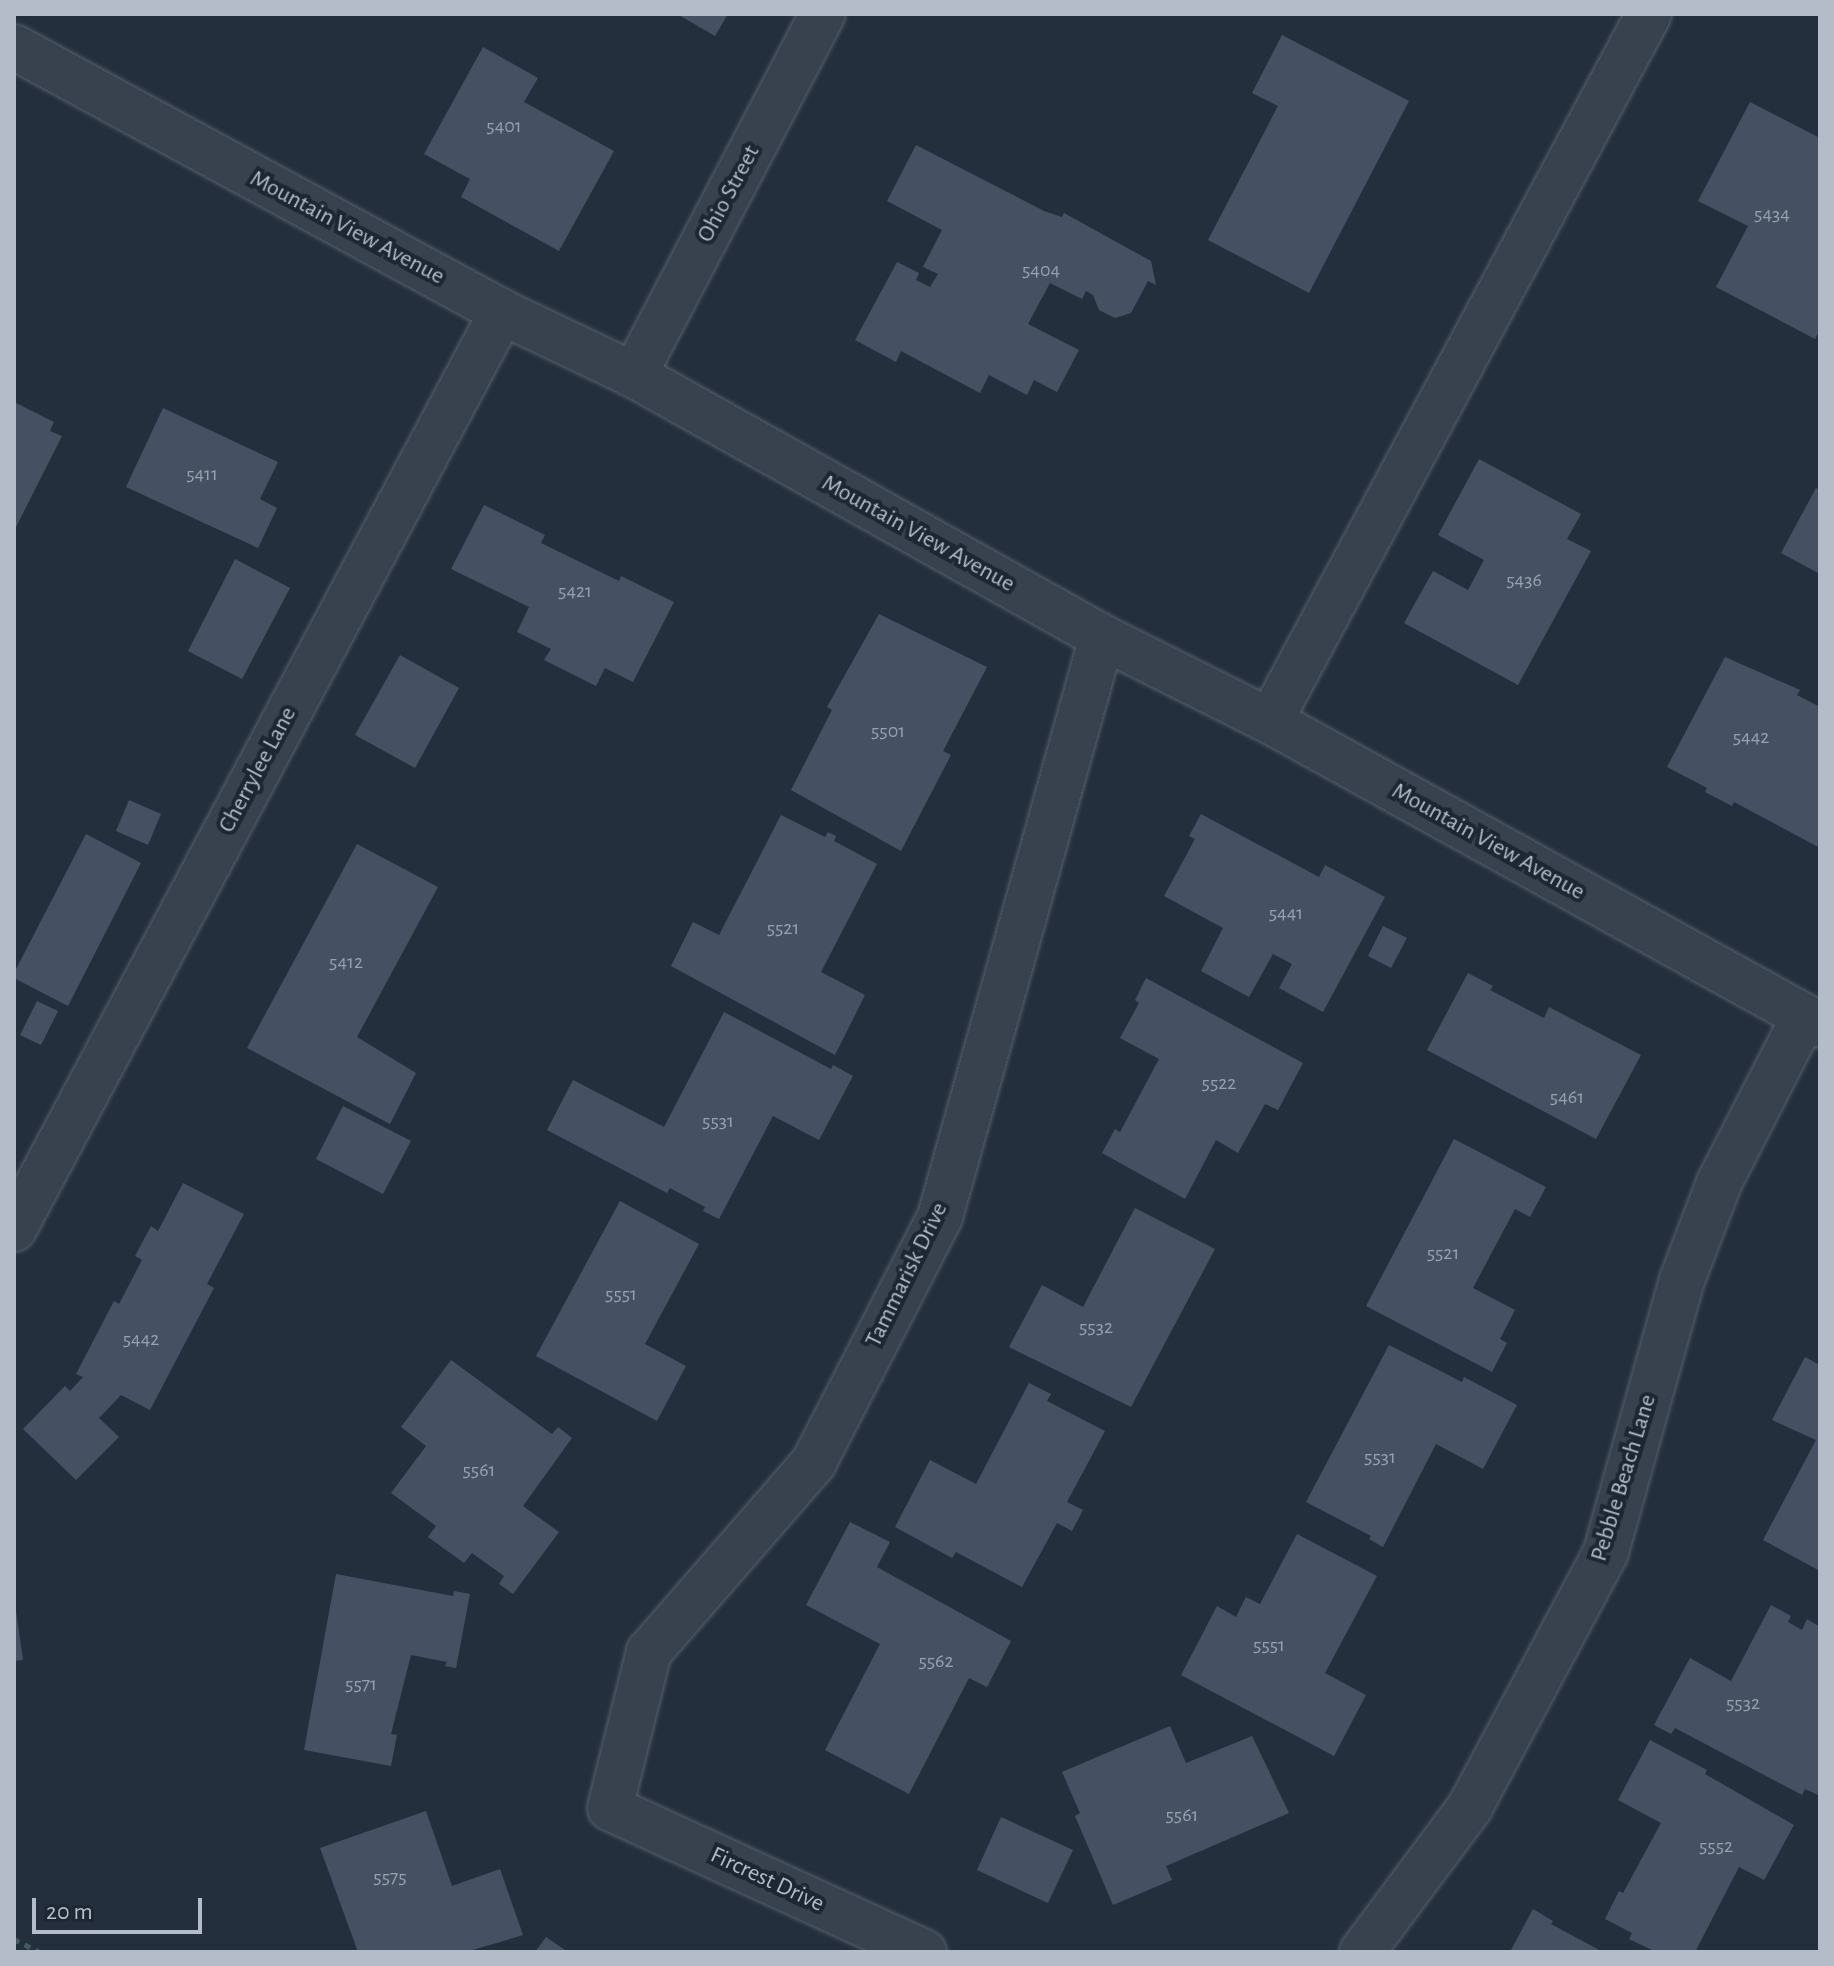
<!DOCTYPE html>
<html>
<head>
<meta charset="utf-8">
<style>
  body { margin:0 }
  #map { position:relative; width:1834px; height:1966px; overflow:hidden; background:#242f3e; font-family:"Alegreya Sans",sans-serif }
  div>[style] { position:absolute }
  .building>* { inset:0; background:#455162 }
  .path>* { height:5px; margin-top:-2.5px; transform-origin:0; background:repeating-linear-gradient(90deg,#44595c 0 6px,transparent 0 12px) }
  .roads { filter:drop-shadow(0 0 2px #565f6c) drop-shadow(0 0 2px #565f6c) }
  .minor>* { height:44px; margin:-22px; padding:0 22px; transform-origin:22px; border-radius:22px; background:#38414e }
  span { translate:-50% -50%; white-space:nowrap; text-align:center; line-height:1.15; -webkit-text-stroke:8px #1d2633; paint-order:stroke }
  .number-label { font-size:20px; color:#98a1af }
  .number-label span { -webkit-text-stroke-width:0 }
  .street-label { font-size:24px; color:#b4bcc9 }
  .frame { position:absolute; inset:0; border:16px solid #b4bcc9; pointer-events:none }
  .scale { position:absolute; left:32px; top:1898px; width:170px; height:36px; box-sizing:border-box; border:4px solid #b4bcc9; border-top:0; padding-left:10px; font-size:24px; line-height:28px; white-space:nowrap; color:#b4bcc9; -webkit-text-stroke:6px #1d2633; paint-order:stroke }
</style>
</head>
<body>
<div id="map">
  <div class="building">
    <i style="clip-path:polygon(677px 14px,728px 14px,715px 36px)"></i>
    <i style="clip-path:polygon(1282px 35px,1409px 101px,1309px 293px,1208px 240px,1278px 106px,1252px 93px)"></i>
    <i style="clip-path:polygon(483px 47px,538px 78px,524px 102px,614px 151px,559px 251px,461px 197px,470px 179px,424px 154px)"></i>
    <i style="clip-path:polygon(1750px 102px,1820px 138px,1820px 330px,1815px 339px,1716px 287px,1748px 226px,1698px 201px)"></i>
    <i style="clip-path:polygon(916px 145px,1044px 211px,1062px 217px,1064px 213px,1151px 261px,1156px 285px,1148px 281px,1131px 313px,1115px 318px,1099px 310px,1093px 295px,1086px 291px,1082px 299px,1050px 283px,1028px 324px,1079px 350px,1057px 392px,1034px 380px,1027px 395px,989px 375px,980px 393px,901px 351px,896px 362px,855px 340px,897px 262px,919px 273px,916px 280px,930px 287px,938px 274px,923px 267px,942px 230px,887px 201px)"></i>
    <i style="clip-path:polygon(14px 402px,54px 422px,50px 431px,62px 436px,14px 531px)"></i>
    <i style="clip-path:polygon(163px 408px,278px 462px,260px 499px,277px 508px,258px 548px,126px 487px)"></i>
    <i style="clip-path:polygon(1479px 459px,1581px 514px,1567px 539px,1591px 551px,1518px 685px,1404px 623px,1433px 571px,1468px 590px,1484px 560px,1438px 535px)"></i>
    <i style="clip-path:polygon(1816px 488px,1820px 490px,1820px 574px,1781px 553px)"></i>
    <i style="clip-path:polygon(484px 505px,545px 535px,541px 543px,619px 581px,621px 576px,674px 602px,633px 682px,605px 668px,596px 686px,544px 660px,551px 649px,517px 632px,529px 607px,451px 569px)"></i>
    <i style="clip-path:polygon(235px 559px,290px 588px,242px 679px,188px 651px)"></i>
    <i style="clip-path:polygon(879px 614px,987px 667px,943px 751px,951px 755px,901px 851px,791px 790px,832px 710px,827px 707px)"></i>
    <i style="clip-path:polygon(400px 655px,459px 688px,415px 768px,355px 735px)"></i>
    <i style="clip-path:polygon(1725px 657px,1800px 690px,1797px 695px,1820px 707px,1820px 848px,1734px 802px,1732px 806px,1705px 792px,1707px 788px,1667px 767px)"></i>
    <i style="clip-path:polygon(129px 800px,161px 814px,148px 845px,116px 831px)"></i>
    <i style="clip-path:polygon(1201px 814px,1319px 877px,1325px 865px,1385px 897px,1323px 1012px,1279px 988px,1292px 964px,1273px 954px,1249px 997px,1201px 971px,1223px 928px,1164px 896px,1195px 839px,1189px 836px)"></i>
    <i style="clip-path:polygon(781px 815px,825px 837px,828px 832px,836px 836px,834px 841px,877px 864px,821px 972px,865px 995px,835px 1055px,671px 966px,693px 922px,719px 935px)"></i>
    <i style="clip-path:polygon(86px 834px,141px 863px,68px 1006px,14px 978px,14px 973px)"></i>
    <i style="clip-path:polygon(357px 844px,438px 887px,357px 1037px,416px 1073px,390px 1124px,247px 1048px)"></i>
    <i style="clip-path:polygon(1383px 926px,1407px 938px,1391px 968px,1368px 956px)"></i>
    <i style="clip-path:polygon(1468px 973px,1493px 986px,1490px 990px,1544px 1018px,1549px 1007px,1641px 1055px,1596px 1139px,1427px 1050px)"></i>
    <i style="clip-path:polygon(1146px 978px,1303px 1063px,1278px 1110px,1265px 1104px,1238px 1153px,1216px 1140px,1185px 1199px,1102px 1153px,1115px 1129px,1120px 1132px,1159px 1059px,1120px 1038px,1139px 1003px,1135px 1000px)"></i>
    <i style="clip-path:polygon(37px 1001px,58px 1011px,41px 1045px,20px 1035px)"></i>
    <i style="clip-path:polygon(724px 1012px,831px 1069px,833px 1065px,853px 1076px,819px 1140px,773px 1116px,719px 1219px,703px 1211px,705px 1207px,670px 1188px,667px 1193px,547px 1130px,573px 1080px,664px 1127px)"></i>
    <i style="clip-path:polygon(343px 1106px,411px 1141px,383px 1194px,316px 1159px)"></i>
    <i style="clip-path:polygon(1454px 1139px,1546px 1187px,1530px 1217px,1515px 1209px,1473px 1288px,1515px 1310px,1500px 1339px,1507px 1343px,1492px 1372px,1366px 1306px)"></i>
    <i style="clip-path:polygon(183px 1183px,244px 1214px,207px 1284px,214px 1288px,150px 1410px,121px 1395px,99px 1418px,119px 1437px,76px 1480px,23px 1429px,65px 1386px,70px 1391px,83px 1377px,76px 1374px,114px 1301px,119px 1304px,142px 1260px,135px 1256px,151px 1226px,158px 1231px)"></i>
    <i style="clip-path:polygon(620px 1201px,699px 1244px,645px 1344px,686px 1366px,657px 1421px,536px 1356px)"></i>
    <i style="clip-path:polygon(1135px 1208px,1215px 1249px,1131px 1407px,1009px 1347px,1042px 1285px,1083px 1307px)"></i>
    <i style="clip-path:polygon(1389px 1345px,1462px 1382px,1464px 1377px,1517px 1405px,1483px 1469px,1436px 1444px,1383px 1547px,1369px 1539px,1371px 1536px,1306px 1502px)"></i>
    <i style="clip-path:polygon(1805px 1357px,1818px 1364px,1820px 1370px,1820px 1571px,1763px 1540px,1816px 1440px,1772px 1420px)"></i>
    <i style="clip-path:polygon(451px 1360px,552px 1434px,558px 1427px,572px 1438px,523px 1506px,559px 1532px,513px 1594px,499px 1584px,504px 1576px,472px 1553px,464px 1563px,428px 1537px,436px 1526px,391px 1493px,426px 1446px,401px 1427px)"></i>
    <i style="clip-path:polygon(1029px 1383px,1051px 1394px,1047px 1401px,1105px 1431px,1067px 1502px,1083px 1510px,1072px 1531px,1057px 1523px,1022px 1587px,956px 1552px,952px 1558px,895px 1527px,930px 1460px,976px 1484px)"></i>
    <i style="clip-path:polygon(850px 1522px,890px 1542px,877px 1567px,1011px 1641px,987px 1687px,969px 1678px,909px 1794px,825px 1750px,880px 1644px,806px 1605px)"></i>
    <i style="clip-path:polygon(1297px 1534px,1377px 1576px,1325px 1673px,1366px 1695px,1334px 1756px,1181px 1675px,1217px 1606px,1236px 1617px,1246px 1597px,1260px 1604px)"></i>
    <i style="clip-path:polygon(336px 1574px,453px 1596px,454px 1591px,470px 1594px,456px 1668px,445px 1666px,447px 1662px,411px 1655px,391px 1734px,397px 1735px,391px 1766px,304px 1750px)"></i>
    <i style="clip-path:polygon(14px 1597px,23px 1660px,14px 1661px)"></i>
    <i style="clip-path:polygon(1771px 1605px,1791px 1616px,1788px 1622px,1802px 1630px,1807px 1619px,1820px 1627px,1820px 1796px,1805px 1789px,1802px 1795px,1675px 1728px,1671px 1734px,1654px 1725px,1690px 1658px,1731px 1681px)"></i>
    <i style="clip-path:polygon(1170px 1726px,1186px 1763px,1252px 1736px,1289px 1813px,1166px 1866px,1172px 1880px,1113px 1905px,1075px 1816px,1080px 1813px,1062px 1772px)"></i>
    <i style="clip-path:polygon(1650px 1740px,1707px 1770px,1705px 1774px,1794px 1825px,1764px 1880px,1739px 1867px,1695px 1952px,1656px 1952px,1629px 1939px,1632px 1933px,1605px 1919px,1619px 1891px,1623px 1893px,1661px 1823px,1618px 1800px)"></i>
    <i style="clip-path:polygon(426px 1811px,452px 1886px,500px 1869px,523px 1935px,466px 1952px,358px 1952px,320px 1848px)"></i>
    <i style="clip-path:polygon(1001px 1817px,1073px 1850px,1048px 1903px,977px 1870px)"></i>
    <i style="clip-path:polygon(1533px 1909px,1553px 1921px,1551px 1924px,1603px 1952px,1510px 1952px)"></i>
    <i style="clip-path:polygon(546px 1937px,568px 1952px,535px 1952px)"></i>
  </div>
  <div class="path">
    <i style="left:14px;top:1939px;width:28px;rotate:27deg"></i>
  </div>
  <div class="roads">
    <div class="minor">
      <i style="left:14px;top:47px;width:555px;rotate:28.5deg"></i>
      <i style="left:502px;top:312px;width:146px;rotate:25.5deg"></i>
      <i style="left:634px;top:375px;width:536px;rotate:29.24deg"></i>
      <i style="left:1102px;top:637px;width:188px;rotate:26.6deg"></i>
      <i style="left:1270px;top:721px;width:628px;rotate:28.93deg"></i>
      <i style="left:634px;top:375px;width:407px;rotate:-62.4deg"></i>
      <i style="left:1270px;top:721px;width:802px;rotate:-61.81deg"></i>
      <i style="left:14px;top:1229px;width:1039px;rotate:-61.98deg"></i>
      <i style="left:924px;top:1952px;width:345px;rotate:-155.4deg"></i>
      <i style="left:610px;top:1808px;width:161px;rotate:-76deg"></i>
      <i style="left:649px;top:1652px;width:252px;rotate:-49deg"></i>
      <i style="left:814px;top:1462px;width:276px;rotate:-62.8deg"></i>
      <i style="left:940px;top:1217px;width:602px;rotate:-74.39deg"></i>
      <i style="left:1362px;top:1952px;width:181px;rotate:-53.3deg"></i>
      <i style="left:1470px;top:1807px;width:289px;rotate:-61.9deg"></i>
      <i style="left:1606px;top:1552px;width:282px;rotate:-74.4deg"></i>
      <i style="left:1682px;top:1280px;width:104px;rotate:-69.1deg"></i>
      <i style="left:1719px;top:1183px;width:186px;rotate:-62.9deg"></i>
    </div>
  </div>
  <div class="number-label">
    <span style="left:504px;top:126px">5401</span>
    <span style="left:1772px;top:214px">5434</span>
    <span style="left:1041px;top:270px">5404</span>
    <span style="left:202px;top:474px">5411</span>
    <span style="left:1524px;top:580px">5436</span>
    <span style="left:575px;top:591px">5421</span>
    <span style="left:888px;top:731px">5501</span>
    <span style="left:1751px;top:737px">5442</span>
    <span style="left:1286px;top:913px">5441</span>
    <span style="left:783px;top:928px">5521</span>
    <span style="left:346px;top:962px">5412</span>
    <span style="left:1219px;top:1083px">5522</span>
    <span style="left:1567px;top:1097px">5461</span>
    <span style="left:718px;top:1121px">5531</span>
    <span style="left:1443px;top:1253px">5521</span>
    <span style="left:621px;top:1294px">5551</span>
    <span style="left:1096px;top:1327px">5532</span>
    <span style="left:141px;top:1339px">5442</span>
    <span style="left:1380px;top:1457px">5531</span>
    <span style="left:479px;top:1470px">5561</span>
    <span style="left:1269px;top:1645px">5551</span>
    <span style="left:936px;top:1661px">5562</span>
    <span style="left:361px;top:1684px">5571</span>
    <span style="left:1743px;top:1703px">5532</span>
    <span style="left:1182px;top:1815px">5561</span>
    <span style="left:1716px;top:1846px">5552</span>
    <span style="left:390px;top:1877px">5575</span>
  </div>
  <div class="street-label">
    <span style="left:729px;top:194px;rotate:-62deg">Ohio Street</span>
    <span style="left:347px;top:228px;rotate:28deg">Mountain View Avenue</span>
    <span style="left:918px;top:534px;rotate:29deg">Mountain View Avenue</span>
    <span style="left:258px;top:770px;rotate:-62deg">Cherrylee Lane</span>
    <span style="left:1488px;top:842px;rotate:29deg">Mountain View Avenue</span>
    <span style="left:907px;top:1275px;rotate:-64deg">Tammarisk Drive</span>
    <span style="left:1624px;top:1478px;rotate:-73deg">Pebble Beach Lane</span>
    <span style="left:767px;top:1880px;rotate:25deg">Fircrest Drive</span>
  </div>
  <div class="frame"></div>
  <div class="scale">20 m</div>
</div>
</body>
</html>
